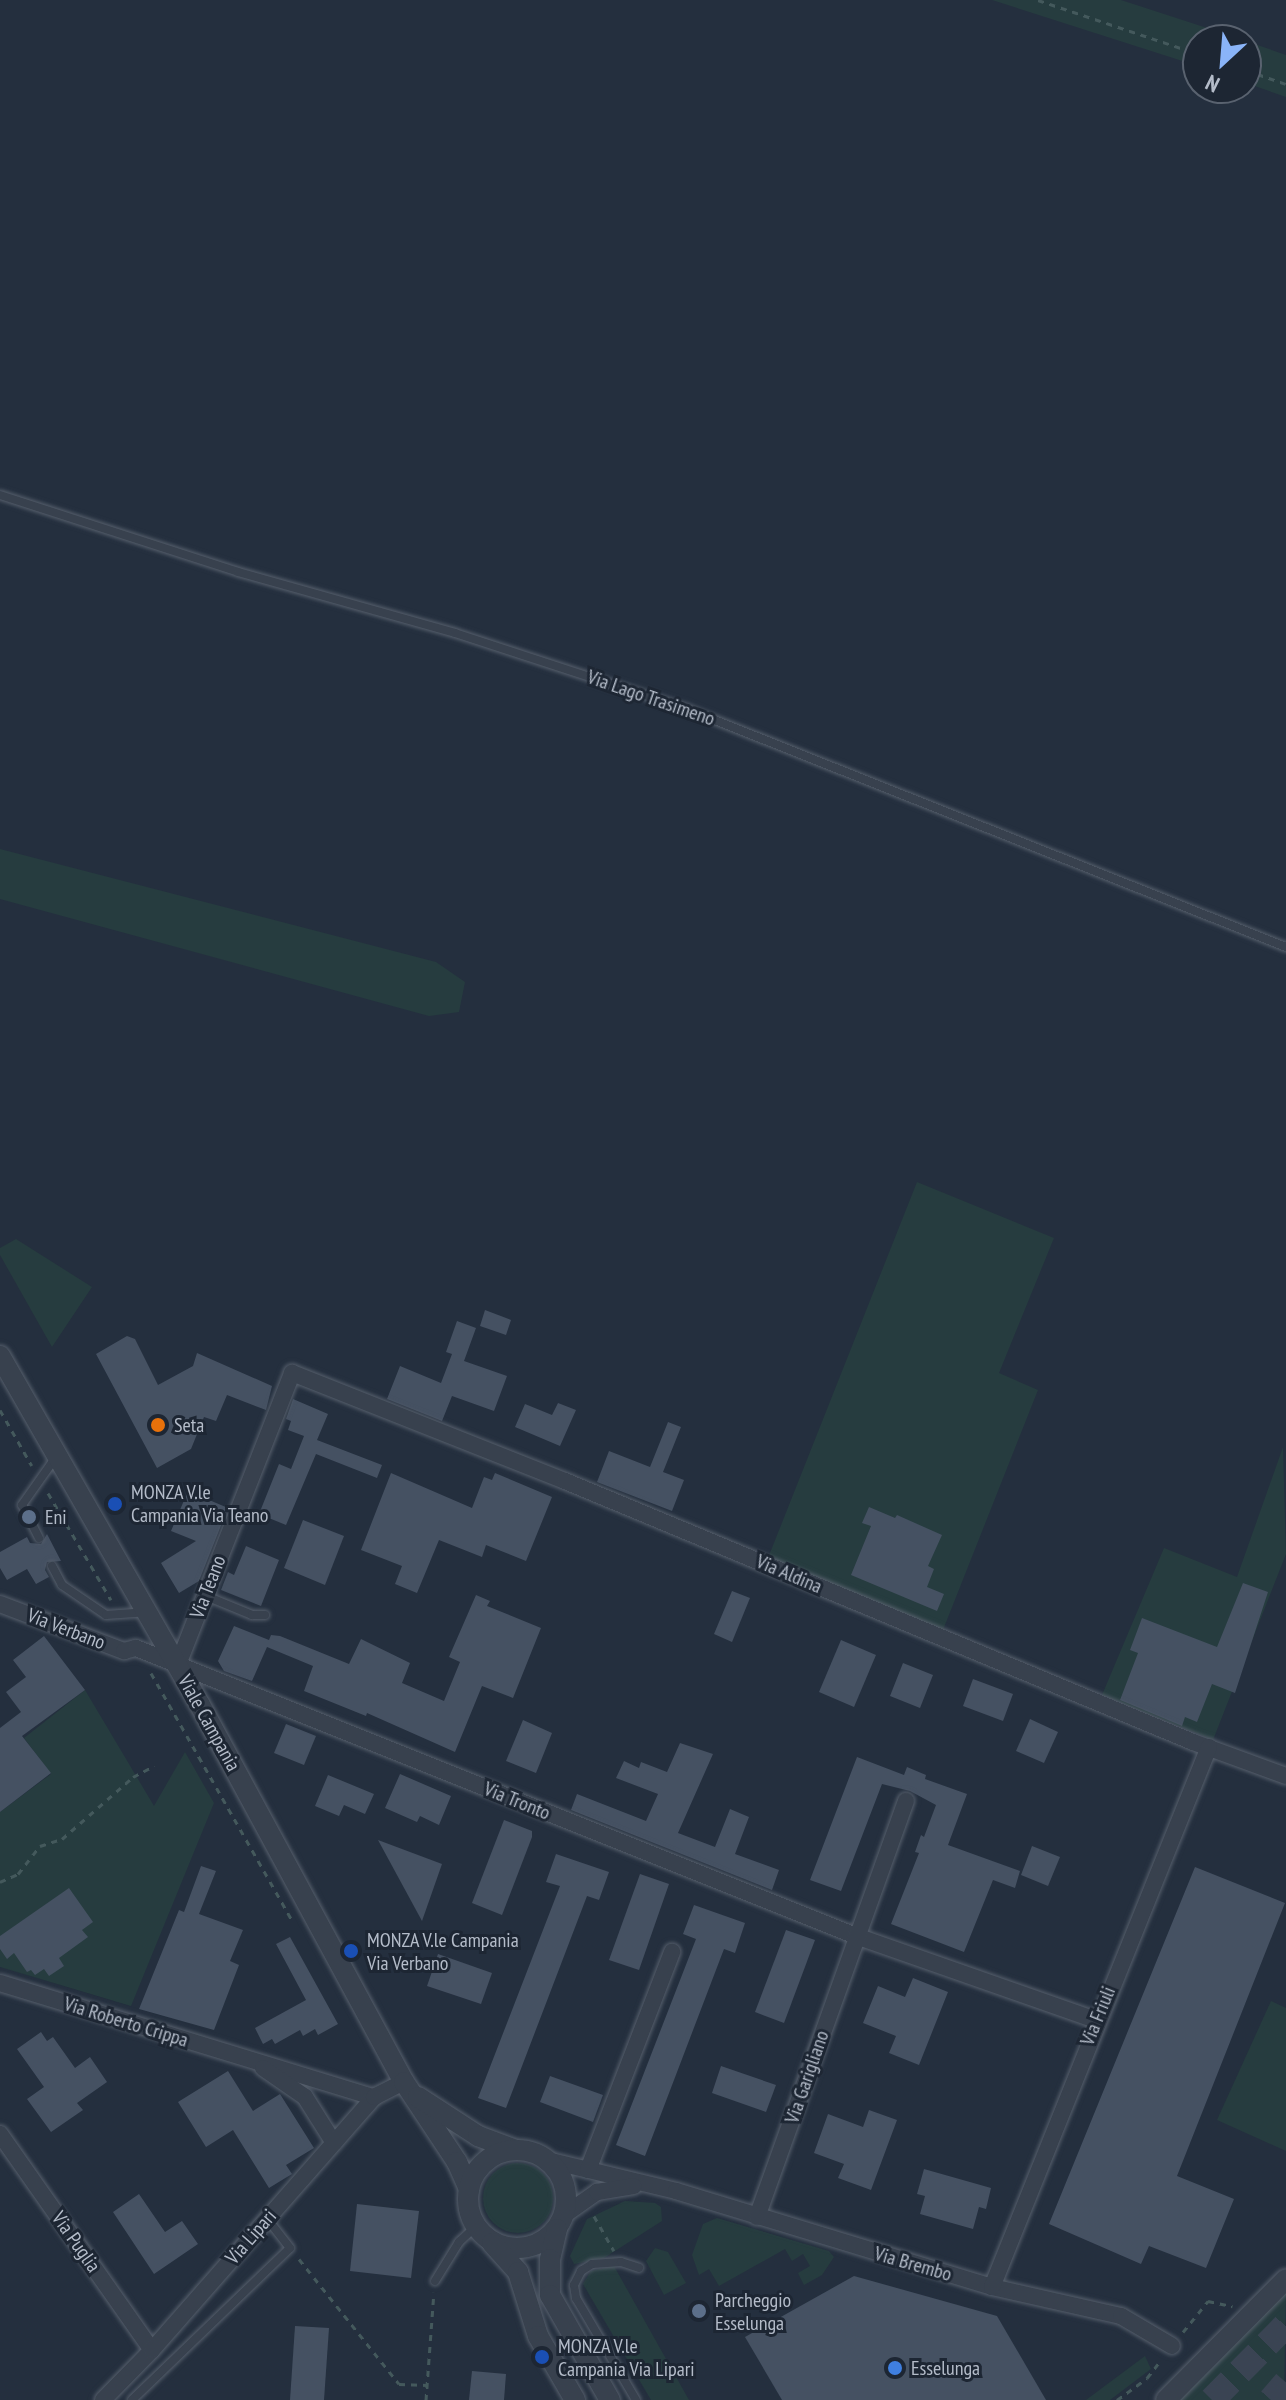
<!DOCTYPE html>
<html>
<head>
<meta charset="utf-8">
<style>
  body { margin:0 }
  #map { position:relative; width:1286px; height:2400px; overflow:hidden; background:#242f3e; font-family:"PT Sans Narrow",sans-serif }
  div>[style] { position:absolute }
  .green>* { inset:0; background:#263c3f }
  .round { border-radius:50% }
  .building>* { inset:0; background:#455162 }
  .trunk-tunnel>* { height:26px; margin-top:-13px; transform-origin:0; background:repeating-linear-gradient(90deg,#3a4453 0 26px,transparent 0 39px) }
  .path>* { height:3px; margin-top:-1.5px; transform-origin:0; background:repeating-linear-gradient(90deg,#44595c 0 6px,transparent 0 12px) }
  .roads { filter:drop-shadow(0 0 2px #565f6c) drop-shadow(0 0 2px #565f6c) }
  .service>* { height:8px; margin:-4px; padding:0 4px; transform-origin:4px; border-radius:4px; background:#38414e }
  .minor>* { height:16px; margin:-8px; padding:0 8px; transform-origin:8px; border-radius:8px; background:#38414e }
  .tertiary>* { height:20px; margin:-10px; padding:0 10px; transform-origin:10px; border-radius:10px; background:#38414e }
  .tertiary>.ring { margin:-10px; padding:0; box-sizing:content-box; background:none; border:20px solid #38414e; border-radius:50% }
  .dots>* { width:22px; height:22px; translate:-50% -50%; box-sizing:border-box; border:4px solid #1d2633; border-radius:50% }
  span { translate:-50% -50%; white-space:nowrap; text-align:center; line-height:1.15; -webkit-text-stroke:6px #1d2633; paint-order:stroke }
  .street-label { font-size:20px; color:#b4bcc9 }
  .poi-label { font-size:20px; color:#b4bcc9 }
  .left { translate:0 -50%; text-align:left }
  .north { position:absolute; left:1182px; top:24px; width:80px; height:80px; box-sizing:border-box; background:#1d2633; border:2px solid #59626f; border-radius:50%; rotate:206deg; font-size:22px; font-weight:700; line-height:32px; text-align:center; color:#b4bcc9 }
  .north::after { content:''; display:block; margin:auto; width:28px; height:36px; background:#8ab4f8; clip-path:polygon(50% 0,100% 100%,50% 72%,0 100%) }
</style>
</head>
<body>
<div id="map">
  <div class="green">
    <i style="clip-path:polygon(992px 0,1121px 0,1244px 40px,1198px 40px,1198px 66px)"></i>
    <i style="clip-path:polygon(1246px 41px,1286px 55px,1286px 97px,1246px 83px)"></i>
    <i style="clip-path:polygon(0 849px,436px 962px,465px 982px,459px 1012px,429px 1016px,0 899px)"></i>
    <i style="clip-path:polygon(917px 1182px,1054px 1238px,999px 1373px,1038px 1390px,943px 1630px,768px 1558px)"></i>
    <i style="clip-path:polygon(16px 1239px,92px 1287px,52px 1347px,0 1255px,0 1248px)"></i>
    <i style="clip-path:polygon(1283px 1447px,1286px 1554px,1213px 1740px,1102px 1695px,1164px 1548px,1237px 1577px)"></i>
    <i style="clip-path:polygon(85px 1690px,154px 1806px,185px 1752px,214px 1803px,131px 2006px,0 1967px,0 1812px,51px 1774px,24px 1738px)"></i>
    <i style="clip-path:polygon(1271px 2001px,1286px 2008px,1286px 2151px,1217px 2120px)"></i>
    <i class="round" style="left:483px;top:2163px;width:70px;height:70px"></i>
    <i style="clip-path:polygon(625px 2201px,655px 2203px,661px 2207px,662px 2221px,604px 2258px,574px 2264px,570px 2256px,587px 2219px)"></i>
    <i style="clip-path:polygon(717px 2218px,829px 2251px,834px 2257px,822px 2275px,804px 2285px,798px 2273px,810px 2266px,803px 2254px,792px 2261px,785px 2249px,719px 2286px,709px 2269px,699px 2275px,692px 2255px,703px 2224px)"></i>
    <i style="clip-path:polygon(655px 2248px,668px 2252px,686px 2283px,664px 2295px,646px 2261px)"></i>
    <i style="clip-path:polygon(614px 2266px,689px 2400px,651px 2400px,583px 2284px,591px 2271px)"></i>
    <i style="clip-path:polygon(1286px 2291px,1284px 2400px,1176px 2400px)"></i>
    <i style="clip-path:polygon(1145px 2356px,1151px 2369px,1110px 2400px,1086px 2400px)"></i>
  </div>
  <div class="building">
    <i style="clip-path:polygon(485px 1310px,511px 1320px,506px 1335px,480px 1326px)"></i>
    <i style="clip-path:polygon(457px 1321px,476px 1328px,464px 1361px,507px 1376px,494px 1411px,452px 1396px,442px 1421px,387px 1399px,400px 1366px,441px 1383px,452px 1354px,446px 1352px)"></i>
    <i style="clip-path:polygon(127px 1336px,135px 1339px,158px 1385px,193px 1366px,197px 1353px,272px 1386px,266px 1410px,227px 1395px,216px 1421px,204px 1417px,191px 1449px,157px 1468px,96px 1354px)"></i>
    <i style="clip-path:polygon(293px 1399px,328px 1414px,317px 1440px,382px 1465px,377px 1478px,316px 1454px,286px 1525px,259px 1514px,279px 1464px,291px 1469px,304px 1436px,288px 1430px,291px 1421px,286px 1419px)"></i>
    <i style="clip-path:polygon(558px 1403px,576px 1410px,560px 1446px,515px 1427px,525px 1404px,552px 1415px)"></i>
    <i style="clip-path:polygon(668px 1422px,681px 1427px,663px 1472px,684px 1480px,672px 1511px,597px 1482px,609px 1451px,650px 1467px)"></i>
    <i style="clip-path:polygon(391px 1473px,472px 1508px,484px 1477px,492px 1480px,495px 1473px,552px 1497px,526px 1561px,486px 1545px,482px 1557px,439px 1540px,417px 1593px,395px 1584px,402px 1566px,361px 1550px)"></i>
    <i style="clip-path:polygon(188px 1491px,228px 1508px,199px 1581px,179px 1593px,161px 1563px,196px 1541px,171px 1531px)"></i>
    <i style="clip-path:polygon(869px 1507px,895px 1518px,897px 1515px,942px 1535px,928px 1566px,934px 1569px,927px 1587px,944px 1594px,937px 1611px,851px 1575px,871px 1526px,862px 1523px)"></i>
    <i style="clip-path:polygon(303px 1520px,344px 1536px,325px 1585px,284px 1568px)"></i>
    <i style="clip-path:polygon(47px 1534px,61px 1561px,47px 1562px,45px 1570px,49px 1577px,36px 1584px,27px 1569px,7px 1580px,0 1568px,0 1552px,27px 1537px,30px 1543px,41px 1544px)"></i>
    <i style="clip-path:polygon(246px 1546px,279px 1560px,261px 1606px,221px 1590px,228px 1572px,234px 1575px)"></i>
    <i style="clip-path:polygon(1243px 1583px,1268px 1592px,1235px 1693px,1212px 1684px,1197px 1722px,1185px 1717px,1182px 1726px,1120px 1700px,1138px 1653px,1130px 1650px,1142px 1618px,1217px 1647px)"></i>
    <i style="clip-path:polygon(732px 1591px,750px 1598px,732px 1642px,714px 1634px)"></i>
    <i style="clip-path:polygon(476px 1595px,490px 1601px,487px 1606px,541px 1628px,513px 1698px,482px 1686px,455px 1752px,367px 1713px,366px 1716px,304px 1691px,313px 1666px,267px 1647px,252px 1681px,224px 1671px,218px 1661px,234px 1626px,269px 1640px,271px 1635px,280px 1636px,349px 1664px,361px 1639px,410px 1663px,402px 1683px,444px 1701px,460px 1662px,449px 1657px)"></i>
    <i style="clip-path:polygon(44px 1636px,85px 1690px,22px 1736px,51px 1773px,0 1812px,0 1728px,21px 1712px,6px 1692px,26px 1677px,13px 1660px)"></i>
    <i style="clip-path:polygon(841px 1640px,876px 1655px,854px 1707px,819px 1692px)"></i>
    <i style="clip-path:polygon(903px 1663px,933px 1675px,920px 1708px,890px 1696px)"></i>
    <i style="clip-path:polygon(973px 1679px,1013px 1694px,1003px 1721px,963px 1706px)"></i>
    <i style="clip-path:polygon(1030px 1719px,1058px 1732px,1044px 1763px,1016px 1751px)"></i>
    <i style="clip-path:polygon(523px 1720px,552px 1733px,536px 1773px,506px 1761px)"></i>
    <i style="clip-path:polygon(286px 1724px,316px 1736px,304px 1765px,274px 1753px)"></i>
    <i style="clip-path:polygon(680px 1743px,713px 1754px,678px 1833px,715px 1847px,730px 1809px,749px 1817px,735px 1854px,779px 1870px,772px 1890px,571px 1810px,577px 1794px,646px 1821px,658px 1794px,616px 1778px,624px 1761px,639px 1768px,641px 1762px,667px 1772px)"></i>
    <i style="clip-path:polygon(857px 1757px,904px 1775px,907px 1767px,926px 1775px,925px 1779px,967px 1794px,948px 1845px,1020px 1871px,1015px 1888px,993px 1880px,964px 1952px,891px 1924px,919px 1853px,915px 1852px,921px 1835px,924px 1837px,936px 1805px,910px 1791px,882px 1784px,841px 1891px,810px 1880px)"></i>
    <i style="clip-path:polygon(400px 1774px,451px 1796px,439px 1825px,420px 1816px,417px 1822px,385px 1808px)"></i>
    <i style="clip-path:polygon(328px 1775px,374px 1794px,365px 1814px,344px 1805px,339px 1816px,315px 1806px)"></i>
    <i style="clip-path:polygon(504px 1820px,532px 1831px,532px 1837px,502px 1915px,472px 1903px)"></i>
    <i style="clip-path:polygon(378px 1840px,442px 1864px,422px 1921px)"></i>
    <i style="clip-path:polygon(1032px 1846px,1060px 1857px,1048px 1886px,1021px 1875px)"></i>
    <i style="clip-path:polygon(556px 1854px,609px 1872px,599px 1900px,587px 1896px,506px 2108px,478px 2098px,560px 1886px,546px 1882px)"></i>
    <i style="clip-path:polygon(201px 1866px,216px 1871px,199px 1914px,243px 1930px,230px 1961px,239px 1965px,214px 2030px,139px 2009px,179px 1910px,184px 1912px)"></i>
    <i style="clip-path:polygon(1195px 1867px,1285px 1903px,1177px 2176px,1234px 2199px,1206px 2268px,1149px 2246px,1141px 2264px,1049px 2224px)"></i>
    <i style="clip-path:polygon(640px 1874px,669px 1884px,639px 1970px,609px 1960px)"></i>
    <i style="clip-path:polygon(69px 1888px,93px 1922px,82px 1930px,88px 1937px,59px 1958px,64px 1966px,49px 1976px,44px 1969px,35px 1975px,31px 1970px,27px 1972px,14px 1953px,7px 1959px,0 1949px,0 1936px)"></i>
    <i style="clip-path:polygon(694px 1905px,745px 1923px,735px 1953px,724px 1949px,645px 2156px,616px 2145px,696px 1939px,683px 1934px)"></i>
    <i style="clip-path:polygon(786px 1930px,815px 1940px,784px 2023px,755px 2012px)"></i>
    <i style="clip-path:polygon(290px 1937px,338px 2024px,318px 2035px,315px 2029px,303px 2036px,300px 2030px,275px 2044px,272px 2039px,263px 2044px,255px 2028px,306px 2000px,276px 1944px)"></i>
    <i style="clip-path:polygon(438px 1954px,492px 1973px,481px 2004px,427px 1986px)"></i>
    <i style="clip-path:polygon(913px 1978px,948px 1992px,919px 2065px,889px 2053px,896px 2036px,863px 2023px,878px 1986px,905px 1997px)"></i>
    <i style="clip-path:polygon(41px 2032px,47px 2041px,53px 2037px,75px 2068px,90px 2057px,107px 2082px,77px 2103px,83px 2110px,51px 2132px,27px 2099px,44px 2087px,17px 2049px)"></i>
    <i style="clip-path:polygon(721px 2066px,776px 2085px,766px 2112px,712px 2093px)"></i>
    <i style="clip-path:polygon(228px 2071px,253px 2111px,280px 2094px,314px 2148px,286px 2165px,292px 2174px,269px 2188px,233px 2130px,206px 2147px,178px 2102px)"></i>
    <i style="clip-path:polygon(550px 2076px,603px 2095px,593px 2122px,540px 2102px)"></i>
    <i style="clip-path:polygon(869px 2110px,897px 2120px,871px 2190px,838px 2178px,844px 2164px,814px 2153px,828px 2114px,863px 2127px)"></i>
    <i style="clip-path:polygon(924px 2169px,991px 2188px,986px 2209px,979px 2207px,973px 2229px,920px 2214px,925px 2196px,917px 2194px)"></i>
    <i style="clip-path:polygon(139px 2194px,165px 2232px,182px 2221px,198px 2244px,154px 2274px,113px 2212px)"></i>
    <i style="clip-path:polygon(357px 2204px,419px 2211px,411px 2278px,350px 2271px)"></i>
    <i style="clip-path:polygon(854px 2276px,997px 2316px,1046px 2400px,782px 2400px,745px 2337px)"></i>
    <i style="clip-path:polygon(295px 2326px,329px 2328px,324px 2400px,290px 2400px)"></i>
    <i style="clip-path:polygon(472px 2371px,506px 2374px,504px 2400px,469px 2400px)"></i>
  </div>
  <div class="trunk-tunnel">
    <i style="left:1212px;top:2400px;width:105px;rotate:-45.4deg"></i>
    <i style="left:1271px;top:2400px;width:23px;rotate:-49deg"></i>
  </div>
  <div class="path">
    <i style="left:1038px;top:0;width:169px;rotate:18.6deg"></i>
    <i style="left:1246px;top:70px;width:42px;rotate:19.3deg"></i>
    <i style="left:0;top:1410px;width:64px;rotate:60.3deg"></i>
    <i style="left:48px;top:1493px;width:124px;rotate:59.5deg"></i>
    <i style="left:151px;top:1673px;width:284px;rotate:60.3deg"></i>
    <i style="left:0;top:1882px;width:20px;rotate:-24deg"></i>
    <i style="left:18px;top:1874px;width:36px;rotate:-52deg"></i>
    <i style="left:40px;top:1846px;width:23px;rotate:-18deg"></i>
    <i style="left:62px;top:1839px;width:94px;rotate:-41.1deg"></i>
    <i style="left:133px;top:1777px;width:24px;rotate:-28deg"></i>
    <i style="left:594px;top:2216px;width:40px;rotate:60.3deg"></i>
    <i style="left:299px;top:2259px;width:160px;rotate:51.3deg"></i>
    <i style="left:399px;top:2384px;width:29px;rotate:2deg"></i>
    <i style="left:1183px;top:2332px;width:40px;rotate:-51deg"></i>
    <i style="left:1208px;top:2301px;width:25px;rotate:12deg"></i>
    <i style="left:426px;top:2400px;width:108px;rotate:-85.8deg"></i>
    <i style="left:1117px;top:2400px;width:37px;rotate:-36deg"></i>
    <i style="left:1147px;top:2378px;width:23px;rotate:-52deg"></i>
  </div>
  <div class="roads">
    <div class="service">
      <i style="left:0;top:495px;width:250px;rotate:17.9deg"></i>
      <i style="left:238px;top:572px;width:225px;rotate:15.7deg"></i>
      <i style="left:455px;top:633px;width:244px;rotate:18.1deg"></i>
      <i style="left:687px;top:709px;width:645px;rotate:21.67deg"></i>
      <i style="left:39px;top:1538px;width:37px;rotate:-117deg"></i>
      <i style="left:22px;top:1505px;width:59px;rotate:-54.7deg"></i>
      <i style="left:52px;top:1566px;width:21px;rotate:62deg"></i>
      <i style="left:62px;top:1585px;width:53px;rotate:34.3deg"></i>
      <i style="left:106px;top:1615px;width:39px;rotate:-4deg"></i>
      <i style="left:206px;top:1596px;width:50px;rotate:22.4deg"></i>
      <i style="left:252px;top:1615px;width:13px"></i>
      <i style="left:435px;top:2281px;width:46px;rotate:-58.4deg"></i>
      <i style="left:459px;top:2242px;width:23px;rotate:-43deg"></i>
      <i style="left:132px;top:2400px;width:219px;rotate:-43.9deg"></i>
      <i style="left:290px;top:2248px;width:37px;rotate:-128deg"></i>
      <i style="left:636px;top:2400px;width:118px;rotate:-120.5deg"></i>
      <i style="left:576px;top:2298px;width:13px;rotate:-99deg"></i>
      <i style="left:574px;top:2285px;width:16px;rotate:-63deg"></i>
      <i style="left:581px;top:2271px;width:13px;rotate:-32deg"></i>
      <i style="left:592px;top:2264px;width:29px;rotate:-4deg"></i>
      <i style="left:621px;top:2262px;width:19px;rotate:18deg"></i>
    </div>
    <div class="minor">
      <i style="left:0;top:1604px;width:133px;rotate:20.8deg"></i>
      <i style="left:124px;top:1651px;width:12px;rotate:-14deg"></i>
      <i style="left:136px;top:1648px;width:775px;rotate:21.8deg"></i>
      <i style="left:856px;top:1936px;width:254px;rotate:19.3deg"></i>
      <i style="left:177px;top:1667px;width:316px;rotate:-68.6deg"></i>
      <i style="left:292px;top:1373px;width:294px;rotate:21.6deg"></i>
      <i style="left:565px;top:1481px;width:680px;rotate:22.57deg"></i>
      <i style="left:1193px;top:1742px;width:99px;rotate:20.1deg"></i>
      <i style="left:0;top:1983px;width:391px;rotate:17deg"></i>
      <i style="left:263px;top:2068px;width:51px;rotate:34.6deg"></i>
      <i style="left:305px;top:2097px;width:54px;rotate:57.8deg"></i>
      <i style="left:0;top:2134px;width:264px;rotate:54.9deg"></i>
      <i style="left:547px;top:2160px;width:133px;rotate:13.5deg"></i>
      <i style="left:676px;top:2191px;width:330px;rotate:16.9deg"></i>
      <i style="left:992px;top:2287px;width:132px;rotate:12.7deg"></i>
      <i style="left:1121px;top:2316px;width:59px;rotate:30.5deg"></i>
      <i style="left:588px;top:2170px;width:234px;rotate:-68.9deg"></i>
      <i style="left:563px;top:2216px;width:42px;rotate:-35.2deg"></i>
      <i style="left:597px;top:2192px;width:37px;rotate:-9deg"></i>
      <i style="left:757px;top:2217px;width:442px;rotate:-70.3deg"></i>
      <i style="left:992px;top:2287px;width:582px;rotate:-68.11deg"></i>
      <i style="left:103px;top:2400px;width:70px;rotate:-45.6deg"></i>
      <i style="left:152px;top:2350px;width:337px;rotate:-48.7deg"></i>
      <i style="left:374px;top:2097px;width:34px;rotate:-27deg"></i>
    </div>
    <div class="tertiary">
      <i style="left:0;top:1356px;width:402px;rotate:60.2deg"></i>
      <i style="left:200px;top:1705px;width:429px;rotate:61.6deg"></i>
      <i style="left:404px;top:2082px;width:96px;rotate:56.5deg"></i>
      <i style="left:457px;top:2162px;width:30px;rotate:66deg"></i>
      <i style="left:418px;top:2097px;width:72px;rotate:33deg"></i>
      <i style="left:478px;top:2136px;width:40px;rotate:20.2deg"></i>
      <i class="ring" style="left:468px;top:2150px;width:78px;height:78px"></i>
      <i style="left:557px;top:2229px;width:31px;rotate:103deg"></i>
      <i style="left:550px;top:2259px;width:36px;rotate:90deg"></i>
      <i style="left:550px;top:2295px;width:121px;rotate:60.3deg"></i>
      <i style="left:492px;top:2243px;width:39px;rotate:48deg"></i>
      <i style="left:518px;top:2272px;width:67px;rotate:72.6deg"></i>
      <i style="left:538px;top:2336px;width:74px;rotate:60deg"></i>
      <i style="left:1166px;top:2400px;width:170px;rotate:-45.2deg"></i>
    </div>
  </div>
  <div class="dots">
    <i style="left:158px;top:1425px;background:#e8710a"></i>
    <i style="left:115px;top:1504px;background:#1a4fb4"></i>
    <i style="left:29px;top:1517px;background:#5c6f8a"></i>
    <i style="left:351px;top:1951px;background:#1a4fb4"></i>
    <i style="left:699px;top:2311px;background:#5c6f8a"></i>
    <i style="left:542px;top:2357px;background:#1a4fb4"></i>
    <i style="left:895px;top:2368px;background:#3f7fe0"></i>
  </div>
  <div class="street-label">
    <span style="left:651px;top:698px;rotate:19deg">Via Lago Trasimeno</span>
    <span style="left:789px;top:1574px;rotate:23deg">Via Aldina</span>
    <span style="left:208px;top:1587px;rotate:-69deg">Via Teano</span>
    <span style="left:66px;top:1629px;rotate:21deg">Via Verbano</span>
    <span style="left:209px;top:1723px;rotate:61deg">Viale Campania</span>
    <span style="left:517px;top:1801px;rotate:22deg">Via Tronto</span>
    <span style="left:1098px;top:2016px;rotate:-68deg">Via Friuli</span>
    <span style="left:126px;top:2022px;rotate:17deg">Via Roberto Crippa</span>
    <span style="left:807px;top:2077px;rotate:-71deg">Via Garigliano</span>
    <span style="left:251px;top:2237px;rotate:-49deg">Via Lipari</span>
    <span style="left:76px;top:2242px;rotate:55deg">Via Puglia</span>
    <span style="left:913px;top:2264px;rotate:16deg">Via Brembo</span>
  </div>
  <div class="poi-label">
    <span class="left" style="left:174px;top:1425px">Seta</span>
    <span class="left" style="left:131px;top:1504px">MONZA V.le<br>Campania Via Teano</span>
    <span class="left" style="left:45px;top:1517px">Eni</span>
    <span class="left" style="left:367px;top:1952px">MONZA V.le Campania<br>Via Verbano</span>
    <span class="left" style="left:715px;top:2312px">Parcheggio<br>Esselunga</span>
    <span class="left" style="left:558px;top:2358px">MONZA V.le<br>Campania Via Lipari</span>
    <span class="left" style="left:911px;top:2368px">Esselunga</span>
  </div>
  <div class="north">N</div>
</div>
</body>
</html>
